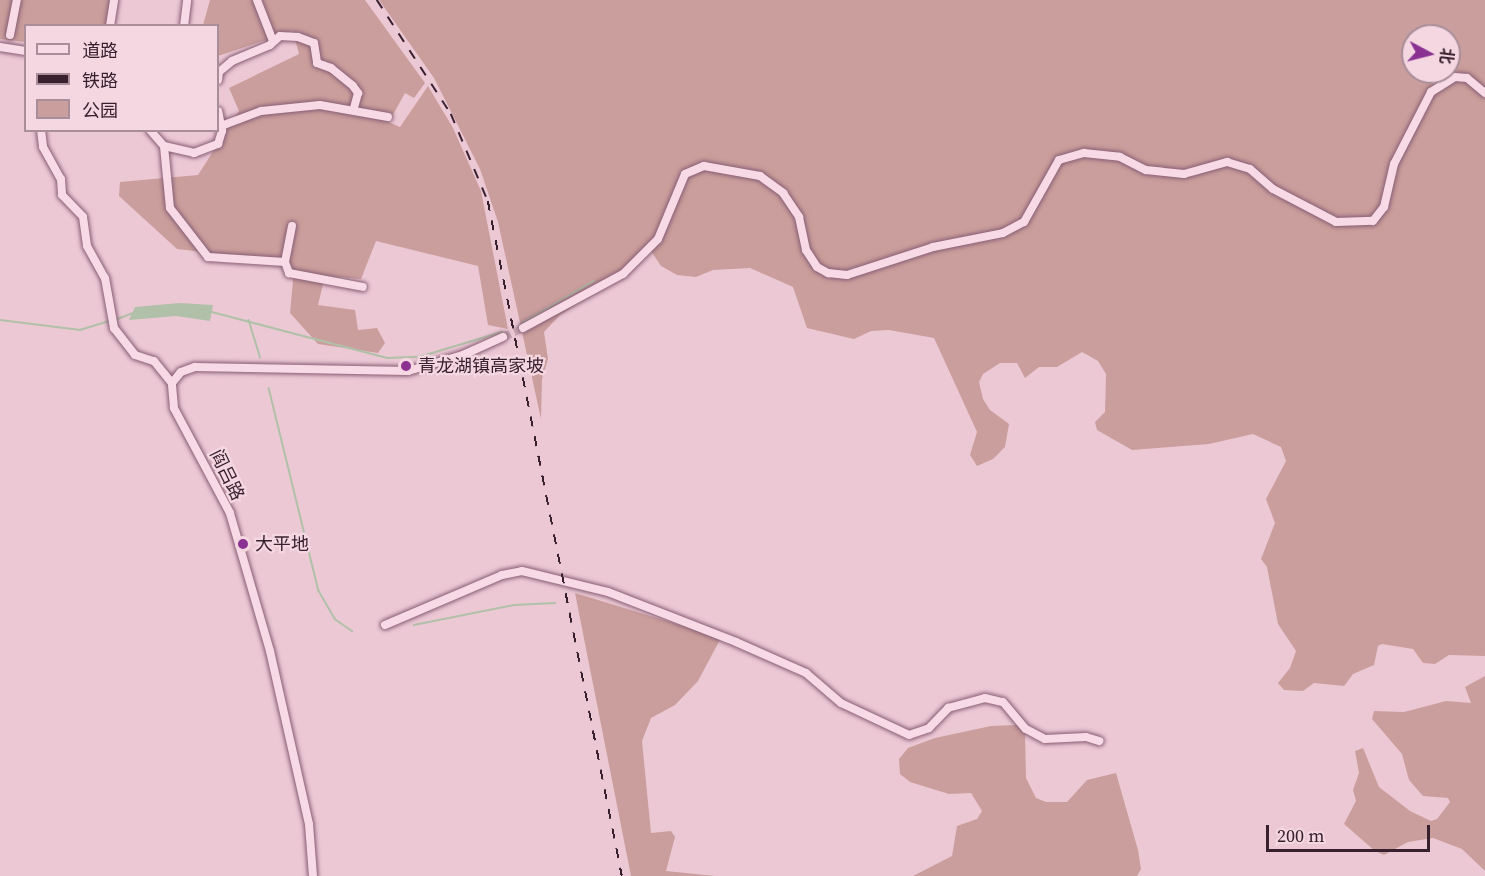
<!DOCTYPE html>
<html>
<head>
<meta charset="utf-8">
<style>
  body { margin:0 }
  #map { position:relative; width:1485px; height:876px; overflow:hidden; background:#ecc8d5; font-family:"Source Serif 4","Noto Sans SC",serif }
  div>[style] { position:absolute }
  .green>* { inset:0; background:#ca9e9c }
  .water>* { inset:0; background:#b1c0a8 }
  .stream>* { height:1.5px; margin:-0.75px; padding:0 0.75px; transform-origin:0.75px; border-radius:0.75px; background:#b1c0a8 }
  .minor-tunnel>* { height:8px; margin-top:-4px; transform-origin:0; background:repeating-linear-gradient(90deg,#c8a6b4 0 8px,transparent 0 12px) }
  .roads { filter:drop-shadow(0 0 2px #875e74) drop-shadow(0 0 2px #875e74) }
  .minor>* { height:8px; margin:-4px; padding:0 4px; transform-origin:4px; border-radius:4px; background:#f7dae5 }
  .rail>* { height:1.5px; margin-top:-0.75px; transform-origin:0; background:repeating-linear-gradient(90deg,#38202e 0 10px,transparent 0 20px) }
  .dots>* { width:16px; height:16px; translate:-50% -50%; box-sizing:border-box; border:3px solid #f4d7e1; border-radius:50% }
  span { translate:-50% -50%; white-space:nowrap; text-align:center; line-height:1.15; -webkit-text-stroke:4.5px #f4d7e1; paint-order:stroke }
  .poi-label { font-size:18px; color:#38202e }
  .left { translate:0 -50%; text-align:left }
  .street-label { font-size:18px; color:#38202e }
  .legend { position:absolute; left:24px; top:24px; width:195px; height:108px; box-sizing:border-box; background:#f4d7e1; border:2px solid #a98e99; margin:0; padding:8px 10px; list-style:none; font-size:18px; color:#38202e }
  .legend li { display:flex; align-items:center; gap:12px; height:30px }
  .legend b { width:30px; border:2px solid #a98e99 }
  .north { position:absolute; left:1401px; top:24px; width:60px; height:60px; box-sizing:border-box; background:#f4d7e1; border:2px solid #a98e99; border-radius:50%; rotate:97deg; font-size:16px; font-weight:700; line-height:24px; text-align:center; color:#38202e }
  .north::after { content:''; display:block; margin:auto; width:21px; height:27px; background:#8a3192; clip-path:polygon(50% 0,100% 100%,50% 72%,0 100%) }
  .scale { position:absolute; left:1266px; top:825px; width:164px; height:27px; box-sizing:border-box; border:3px solid #38202e; border-top:0; padding-left:8px; font-size:18px; line-height:21px; white-space:nowrap; color:#38202e; -webkit-text-stroke:4px #f4d7e1; paint-order:stroke }
</style>
</head>
<body>
<div id="map">
  <div class="green">
    <i style="clip-path:polygon(0 0,110px 0,106px 25px,26px 26px,25px 42px,0 39px)"></i>
    <i style="clip-path:polygon(210px 0,365px 0,425px 83px,414px 98px,405px 93px,389px 122px,400px 127px,428px 86px,453px 128px,481px 191px,508px 329px,488px 325px,478px 266px,376px 241px,361px 279px,325px 276px,318px 305px,355px 310px,358px 330px,377px 328px,385px 343px,378px 353px,318px 344px,290px 313px,294px 270px,289px 262px,177px 249px,119px 196px,120px 182px,198px 175px,239px 111px,229px 88px,299px 54px,293px 31px,218px 56px,218px 26px,203px 25px)"></i>
    <i style="clip-path:polygon(evenodd,379px 0,1485px 0,1485px 656px,1449px 655px,1435px 664px,1423px 663px,1413px 649px,1382px 644px,1378px 646px,1374px 665px,1353px 674px,1344px 686px,1314px 683px,1303px 691px,1284px 690px,1278px 683px,1290px 668px,1296px 651px,1278px 624px,1267px 567px,1261px 559px,1275px 523px,1266px 499px,1286px 461px,1281px 447px,1253px 434px,1209px 444px,1132px 450px,1097px 430px,1095px 422px,1105px 412px,1106px 374px,1098px 361px,1082px 352px,1057px 367px,1039px 367px,1025px 378px,1017px 363px,1000px 363px,983px 374px,979px 382px,983px 399px,990px 410px,1009px 424px,1005px 447px,993px 459px,977px 466px,970px 455px,977px 432px,934px 338px,889px 330px,871px 331px,854px 339px,807px 328px,793px 287px,750px 268px,713px 270px,696px 277px,677px 275px,661px 266px,651px 251px,630px 271px,560px 315px,544px 332px,548px 359px,542px 379px,541px 419px,498px 222px,480px 169px,434px 78px,379px 0,1413px 36px,1449px 36px,1449px 72px,1413px 72px,1413px 36px)"></i>
    <i style="clip-path:polygon(575px 593px,683px 626px,688px 620px,723px 634px,698px 681px,675px 705px,651px 718px,642px 741px,651px 833px,671px 831px,675px 837px,666px 871px,715px 876px,631px 876px)"></i>
    <i style="clip-path:polygon(1485px 676px,1485px 871px,1462px 849px,1433px 838px,1408px 842px,1384px 855px,1375px 851px,1344px 824px,1356px 801px,1353px 790px,1359px 773px,1355px 751px,1363px 748px,1379px 787px,1410px 811px,1431px 821px,1437px 819px,1450px 802px,1448px 798px,1423px 796px,1409px 780px,1402px 754px,1372px 719px,1374px 711px,1404px 712px,1446px 701px,1471px 703px,1465px 687px)"></i>
    <i style="clip-path:polygon(1017px 725px,1025px 732px,1026px 778px,1036px 798px,1046px 802px,1067px 802px,1087px 780px,1116px 773px,1138px 850px,1141px 869px,1137px 876px,913px 876px,952px 856px,957px 826px,977px 819px,982px 811px,971px 793px,949px 794px,910px 782px,900px 774px,899px 759px,908px 748px,935px 738px,991px 726px)"></i>
  </div>
  <div class="water">
    <i style="clip-path:polygon(179px 303px,213px 305px,210px 321px,176px 316px,129px 320px,135px 307px)"></i>
  </div>
  <div class="stream">
    <i style="left:212px;top:312px;width:181px;rotate:14.7deg"></i>
    <i style="left:387px;top:358px;width:32px;rotate:-2deg"></i>
    <i style="left:419px;top:357px;width:87px;rotate:-16.8deg"></i>
    <i style="left:0;top:320px;width:81px;rotate:7.1deg"></i>
    <i style="left:80px;top:330px;width:31px;rotate:-17deg"></i>
    <i style="left:115px;top:320px;width:19px;rotate:-21deg"></i>
    <i style="left:249px;top:320px;width:39px;rotate:73deg"></i>
    <i style="left:522px;top:323px;width:83px;rotate:-30.3deg"></i>
    <i style="left:269px;top:388px;width:209px;rotate:76.2deg"></i>
    <i style="left:319px;top:591px;width:32px;rotate:60deg"></i>
    <i style="left:335px;top:619px;width:21px;rotate:35deg"></i>
    <i style="left:414px;top:625px;width:102px;rotate:-11.3deg"></i>
    <i style="left:514px;top:605px;width:41px;rotate:-2.8deg"></i>
  </div>
  <div class="minor-tunnel">
    <i style="left:503px;top:337px;width:22px;rotate:-24deg"></i>
  </div>
  <div class="roads">
    <div class="minor">
      <i style="left:257px;top:0;width:44px;rotate:68.7deg"></i>
      <i style="left:110px;top:26px;width:26px;rotate:-81deg"></i>
      <i style="left:184px;top:26px;width:26px;rotate:-83deg"></i>
      <i style="left:10px;top:35px;width:36px;rotate:-79deg"></i>
      <i style="left:0;top:47px;width:26px;rotate:9deg"></i>
      <i style="left:218px;top:80px;width:8px;rotate:-83deg"></i>
      <i style="left:219px;top:72px;width:17px;rotate:-40deg"></i>
      <i style="left:232px;top:61px;width:41px;rotate:-22.8deg"></i>
      <i style="left:270px;top:45px;width:13px;rotate:-42deg"></i>
      <i style="left:280px;top:36px;width:18px;rotate:3deg"></i>
      <i style="left:298px;top:37px;width:17px;rotate:21deg"></i>
      <i style="left:314px;top:43px;width:20px;rotate:81deg"></i>
      <i style="left:317px;top:63px;width:15px;rotate:20deg"></i>
      <i style="left:331px;top:68px;width:28px;rotate:39deg"></i>
      <i style="left:353px;top:86px;width:9px;rotate:54deg"></i>
      <i style="left:358px;top:93px;width:16px;rotate:105deg"></i>
      <i style="left:221px;top:126px;width:43px;rotate:-20.6deg"></i>
      <i style="left:261px;top:111px;width:59px;rotate:-5.8deg"></i>
      <i style="left:320px;top:105px;width:69px;rotate:10deg"></i>
      <i style="left:41px;top:130px;width:17px;rotate:83deg"></i>
      <i style="left:43px;top:147px;width:37px;rotate:61deg"></i>
      <i style="left:61px;top:179px;width:16px;rotate:86deg"></i>
      <i style="left:62px;top:195px;width:30px;rotate:46deg"></i>
      <i style="left:83px;top:217px;width:29px;rotate:82deg"></i>
      <i style="left:87px;top:246px;width:37px;rotate:61deg"></i>
      <i style="left:105px;top:278px;width:51px;rotate:79.8deg"></i>
      <i style="left:114px;top:328px;width:34px;rotate:52deg"></i>
      <i style="left:135px;top:355px;width:20px;rotate:18deg"></i>
      <i style="left:154px;top:361px;width:28px;rotate:51deg"></i>
      <i style="left:150px;top:130px;width:21px;rotate:49deg"></i>
      <i style="left:164px;top:146px;width:62px;rotate:84.5deg"></i>
      <i style="left:170px;top:208px;width:62px;rotate:52.2deg"></i>
      <i style="left:208px;top:257px;width:77px;rotate:3.7deg"></i>
      <i style="left:164px;top:146px;width:31px;rotate:13deg"></i>
      <i style="left:194px;top:153px;width:26px;rotate:-21deg"></i>
      <i style="left:218px;top:144px;width:14px;rotate:-73deg"></i>
      <i style="left:222px;top:131px;width:20px;rotate:-101deg"></i>
      <i style="left:292px;top:226px;width:37px;rotate:101deg"></i>
      <i style="left:285px;top:262px;width:12px;rotate:70deg"></i>
      <i style="left:289px;top:273px;width:75px;rotate:10.7deg"></i>
      <i style="left:523px;top:328px;width:114px;rotate:-28.4deg"></i>
      <i style="left:623px;top:274px;width:49px;rotate:-45deg"></i>
      <i style="left:658px;top:239px;width:70px;rotate:-67.4deg"></i>
      <i style="left:685px;top:174px;width:21px;rotate:-23deg"></i>
      <i style="left:704px;top:166px;width:57px;rotate:10.1deg"></i>
      <i style="left:760px;top:176px;width:29px;rotate:36deg"></i>
      <i style="left:783px;top:193px;width:29px;rotate:56deg"></i>
      <i style="left:799px;top:217px;width:34px;rotate:78deg"></i>
      <i style="left:806px;top:250px;width:20px;rotate:57deg"></i>
      <i style="left:817px;top:267px;width:13px;rotate:29deg"></i>
      <i style="left:828px;top:273px;width:19px;rotate:6deg"></i>
      <i style="left:847px;top:275px;width:90px;rotate:-18deg"></i>
      <i style="left:933px;top:247px;width:71px;rotate:-11.3deg"></i>
      <i style="left:1003px;top:233px;width:24px;rotate:-28deg"></i>
      <i style="left:1024px;top:222px;width:71px;rotate:-60.6deg"></i>
      <i style="left:1059px;top:160px;width:26px;rotate:-16deg"></i>
      <i style="left:1084px;top:153px;width:36px;rotate:6deg"></i>
      <i style="left:1120px;top:157px;width:29px;rotate:27deg"></i>
      <i style="left:1146px;top:170px;width:38px;rotate:6deg"></i>
      <i style="left:1184px;top:174px;width:45px;rotate:-15.6deg"></i>
      <i style="left:1227px;top:162px;width:24px;rotate:17deg"></i>
      <i style="left:1250px;top:169px;width:30px;rotate:41deg"></i>
      <i style="left:1273px;top:189px;width:71px;rotate:27.6deg"></i>
      <i style="left:1336px;top:222px;width:37px;rotate:-2deg"></i>
      <i style="left:1373px;top:221px;width:18px;rotate:-52deg"></i>
      <i style="left:1384px;top:207px;width:44px;rotate:-76.9deg"></i>
      <i style="left:1394px;top:164px;width:81px;rotate:-62.8deg"></i>
      <i style="left:1431px;top:92px;width:28px;rotate:-32deg"></i>
      <i style="left:1455px;top:77px;width:12px;rotate:5deg"></i>
      <i style="left:1467px;top:78px;width:23px;rotate:40deg"></i>
      <i style="left:385px;top:625px;width:127px;rotate:-23.1deg"></i>
      <i style="left:502px;top:575px;width:20px;rotate:-11deg"></i>
      <i style="left:522px;top:571px;width:89px;rotate:13.7deg"></i>
      <i style="left:608px;top:592px;width:137px;rotate:21.3deg"></i>
      <i style="left:736px;top:642px;width:77px;rotate:23.9deg"></i>
      <i style="left:806px;top:673px;width:46px;rotate:40.6deg"></i>
      <i style="left:841px;top:703px;width:75px;rotate:25.2deg"></i>
      <i style="left:909px;top:735px;width:21px;rotate:-19deg"></i>
      <i style="left:929px;top:728px;width:28px;rotate:-46deg"></i>
      <i style="left:948px;top:708px;width:38px;rotate:-15deg"></i>
      <i style="left:985px;top:698px;width:18px;rotate:13deg"></i>
      <i style="left:1003px;top:702px;width:35px;rotate:50deg"></i>
      <i style="left:1026px;top:729px;width:21px;rotate:28deg"></i>
      <i style="left:1045px;top:739px;width:41px;rotate:-2.8deg"></i>
      <i style="left:1086px;top:737px;width:14px;rotate:17deg"></i>
      <i style="left:313px;top:876px;width:52px;rotate:-94.4deg"></i>
      <i style="left:309px;top:824px;width:177px;rotate:-102.7deg"></i>
      <i style="left:270px;top:651px;width:144px;rotate:-106.2deg"></i>
      <i style="left:230px;top:513px;width:119px;rotate:-118.1deg"></i>
      <i style="left:174px;top:408px;width:25px;rotate:-95deg"></i>
      <i style="left:172px;top:383px;width:14px;rotate:-51deg"></i>
      <i style="left:181px;top:372px;width:15px;rotate:-20deg"></i>
      <i style="left:195px;top:367px;width:213px;rotate:1.1deg"></i>
      <i style="left:408px;top:371px;width:57px;rotate:-16.2deg"></i>
      <i style="left:463px;top:355px;width:44px;rotate:-24.2deg"></i>
    </div>
  </div>
  <div class="rail">
    <i style="left:377px;top:0;width:136px;rotate:57deg"></i>
    <i style="left:451px;top:114px;width:95px;rotate:67deg"></i>
    <i style="left:488px;top:201px;width:688px;rotate:78.77deg"></i>
  </div>
  <div class="dots">
    <i style="left:406px;top:366px;background:#8a3192"></i>
    <i style="left:243px;top:544px;background:#8a3192"></i>
  </div>
  <div class="poi-label">
    <span class="left" style="left:418px;top:366px">青龙湖镇高家坡</span>
    <span class="left" style="left:255px;top:544px">大平地</span>
  </div>
  <div class="street-label">
    <span style="left:227px;top:475px;rotate:64deg">阎吕路</span>
  </div>
  <ul class="legend">
  <li><b style="height:8px;background:#f7dae5"></b>道路</li>
  <li><b style="height:8px;background:#38202e"></b>铁路</li>
  <li><b style="height:16px;background:#ca9e9c"></b>公园</li>
  </ul>
  <div class="north">北</div>
  <div class="scale">200 m</div>
</div>
</body>
</html>
